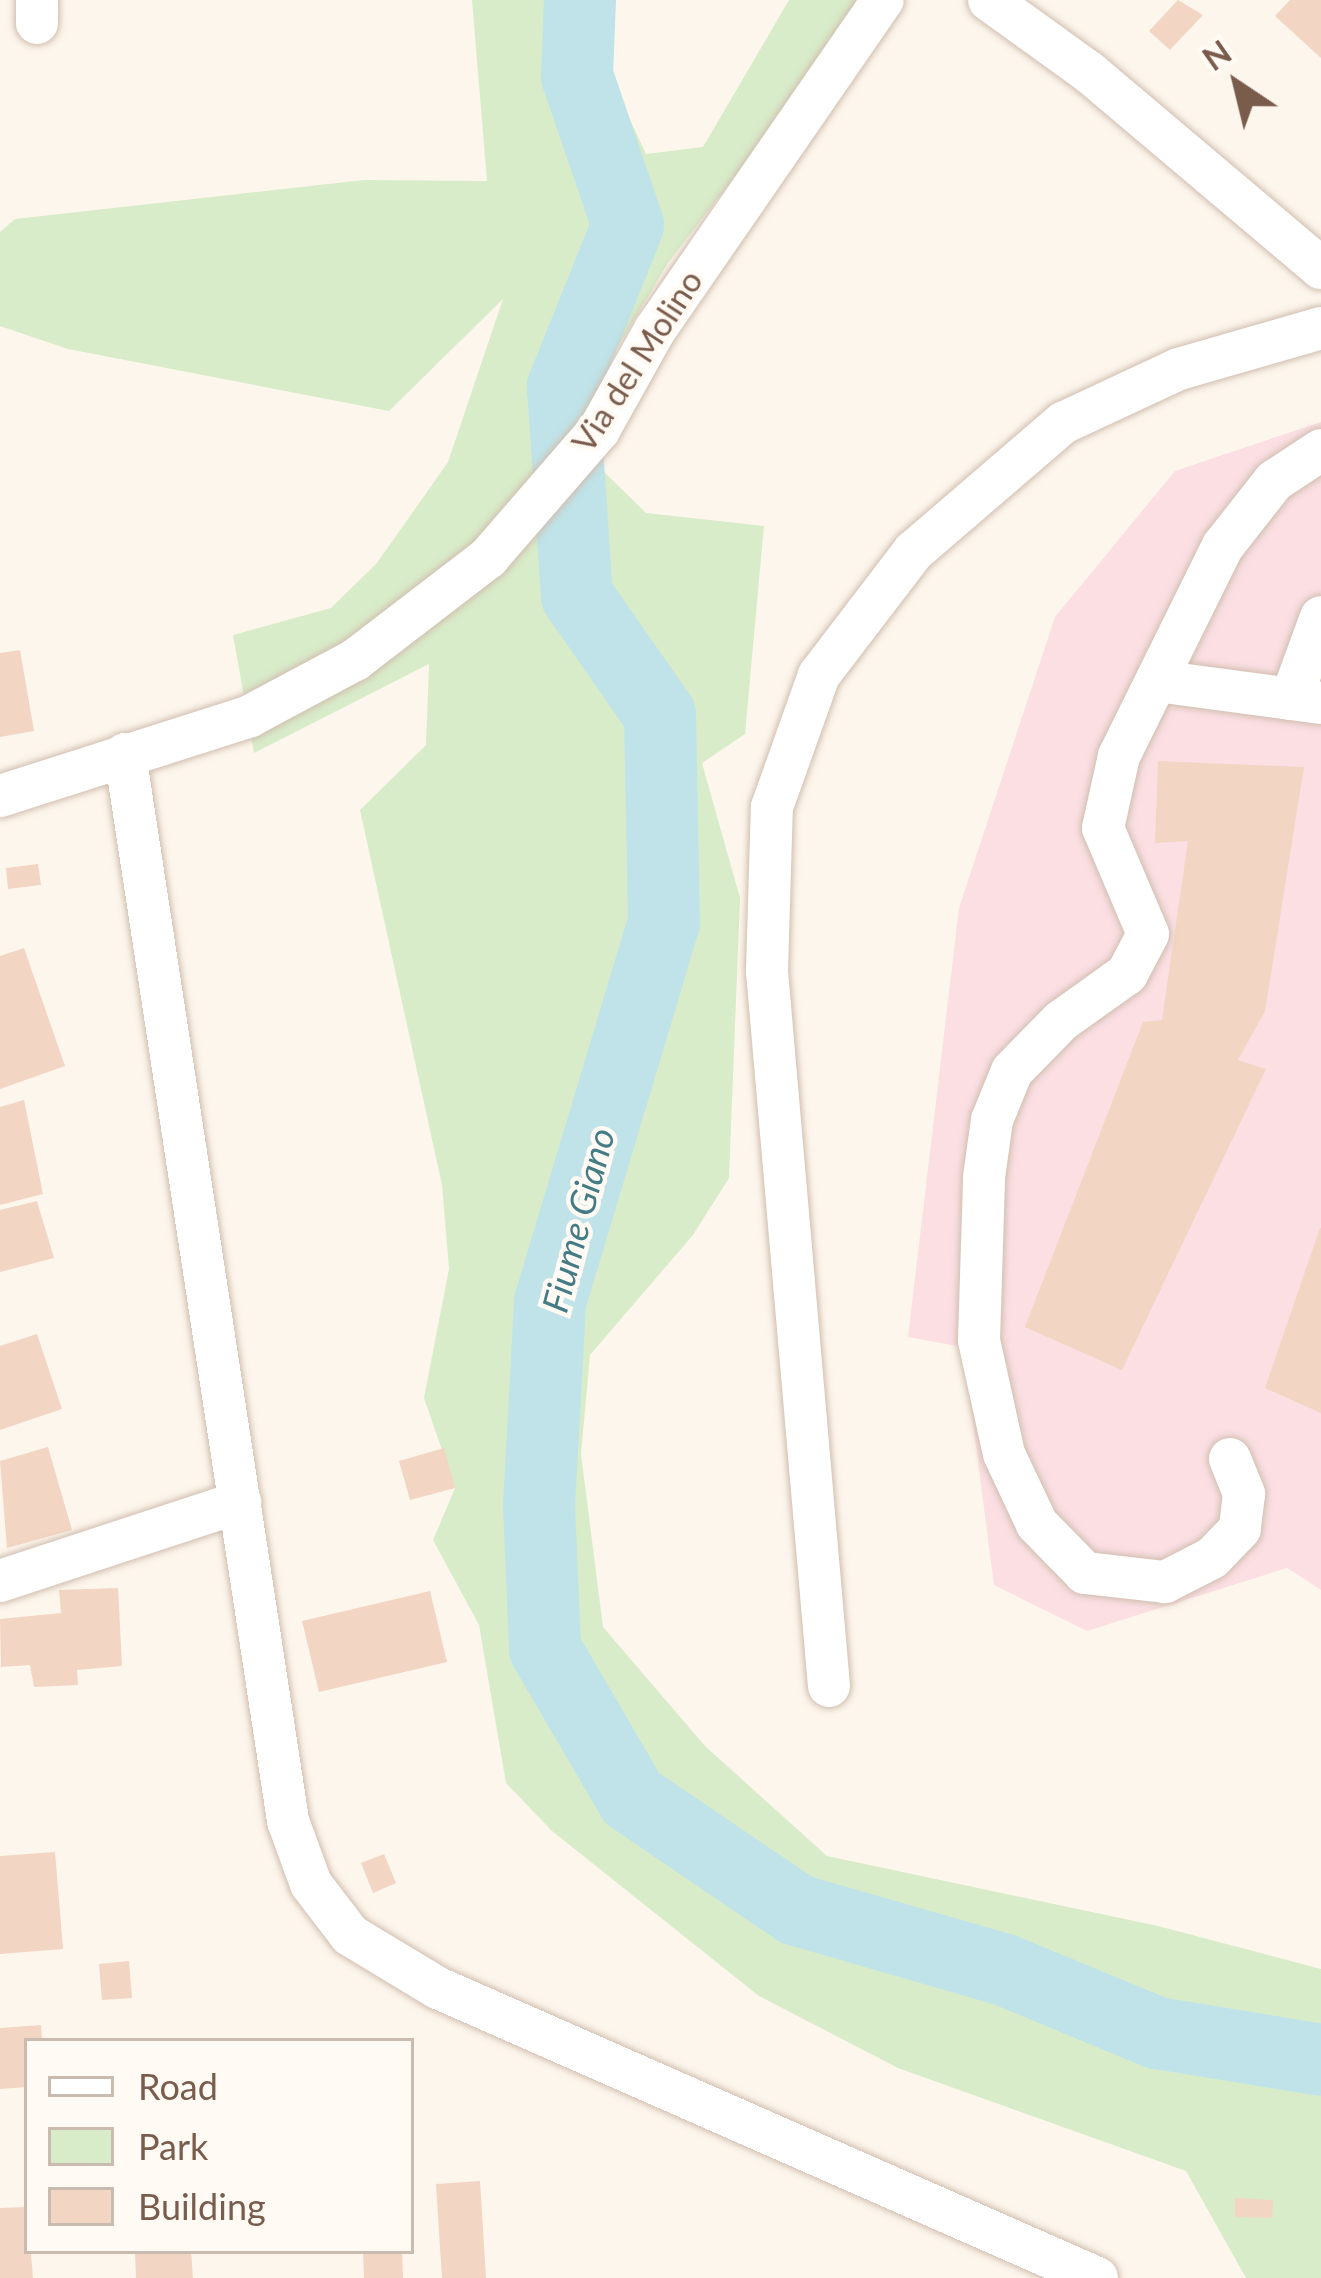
<!DOCTYPE html>
<html>
<head>
<meta charset="utf-8">
<style>
  body { margin:0 }
  #map { position:relative; width:1321px; height:2278px; overflow:hidden; background:#fdf6ec; font-family:Lato,sans-serif }
  div>[style] { position:absolute }
  .medical>* { inset:0; background:#fbdfe3 }
  .green>* { inset:0; background:#d8ecc9 }
  .river>* { height:72px; margin:-36px; padding:0 36px; transform-origin:36px; border-radius:36px; background:#bfe3e8 }
  .building>* { inset:0; background:#f3d5c3 }
  .roads { filter:drop-shadow(0 0 3px #d1beb0) drop-shadow(0 0 3px #d1beb0) }
  .minor>* { height:42px; margin:-21px; padding:0 21px; transform-origin:21px; border-radius:21px; background:#fff }
  span { translate:-50% -50%; white-space:nowrap; text-align:center; line-height:1.15; -webkit-text-stroke:9px #fffaf3; paint-order:stroke }
  .street-label { font-size:33px; color:#7a5c4d }
  .water-label { font-size:36px; color:#437c86; font-style:italic }
  .legend { position:absolute; left:24px; top:2038px; width:390px; height:216px; box-sizing:border-box; background:#fffaf3; border:3px solid #cabbb1; margin:0; padding:15px 21px; list-style:none; font-size:36px; color:#7a5c4d }
  .legend li { display:flex; align-items:center; gap:24px; height:60px }
  .legend b { width:60px; border:3px solid #cabbb1 }
  .north { position:absolute; left:1177px; top:24px; width:120px; height:120px; -webkit-text-stroke:9px #fffaf3; paint-order:stroke; rotate:325deg; font-size:33px; font-weight:700; line-height:48px; text-align:center; color:#7a5c4d }
  .north::after { content:''; display:block; margin:auto; width:42px; height:54px; background:#7a5c4d; clip-path:polygon(50% 0,100% 100%,50% 72%,0 100%) }
</style>
</head>
<body>
<div id="map">
  <div class="medical">
    <i style="clip-path:polygon(1321px 422px,1321px 1590px,1287px 1568px,1087px 1631px,994px 1585px,963px 1347px,908px 1337px,959px 908px,1055px 617px,1175px 471px)"></i>
  </div>
  <div class="green">
    <i style="clip-path:polygon(472px 0,574px 0,646px 154px,703px 147px,789px 0,859px 0,828px 55px,668px 263px,592px 390px,598px 466px,646px 513px,764px 526px,745px 734px,702px 763px,740px 898px,729px 1178px,693px 1235px,590px 1355px,581px 1454px,603px 1627px,705px 1746px,827px 1856px,1158px 1926px,1321px 1969px,1321px 2278px,1246px 2278px,1186px 2171px,898px 2068px,759px 1996px,552px 1831px,506px 1783px,479px 1625px,433px 1540px,455px 1488px,424px 1398px,449px 1269px,442px 1185px,360px 810px,426px 745px,429px 664px,254px 753px,233px 635px,331px 608px,377px 563px,448px 462px,503px 299px,389px 411px,68px 349px,0 326px,0 232px,15px 219px,364px 180px,487px 181px)"></i>
  </div>
  <div class="river">
    <i style="left:580px;top:0;width:76px;rotate:92.3deg"></i>
    <i style="left:577px;top:76px;width:157px;rotate:71.1deg"></i>
    <i style="left:628px;top:225px;width:175px;rotate:111.9deg"></i>
    <i style="left:563px;top:387px;width:209px;rotate:86.2deg"></i>
    <i style="left:577px;top:596px;width:145px;rotate:55.1deg"></i>
    <i style="left:660px;top:715px;width:207px;rotate:88.9deg"></i>
    <i style="left:664px;top:922px;width:398px;rotate:106.7deg"></i>
    <i style="left:550px;top:1303px;width:202px;rotate:93.1deg"></i>
    <i style="left:539px;top:1505px;width:144px;rotate:87.6deg"></i>
    <i style="left:545px;top:1649px;width:173px;rotate:59.7deg"></i>
    <i style="left:632px;top:1798px;width:199px;rotate:34.2deg"></i>
    <i style="left:797px;top:1910px;width:216px;rotate:16.1deg"></i>
    <i style="left:1005px;top:1970px;width:165px;rotate:22.5deg"></i>
    <i style="left:1157px;top:2033px;width:166px;rotate:9.3deg"></i>
  </div>
  <div class="building">
    <i style="clip-path:polygon(1178px 0,1203px 15px,1170px 50px,1149px 31px)"></i>
    <i style="clip-path:polygon(1290px 0,1321px 0,1321px 58px,1275px 16px)"></i>
    <i style="clip-path:polygon(20px 650px,34px 731px,0 737px,0 653px)"></i>
    <i style="clip-path:polygon(1158px 761px,1304px 767px,1265px 1011px,1238px 1060px,1266px 1069px,1122px 1370px,1025px 1327px,1143px 1022px,1162px 1020px,1188px 841px,1155px 843px)"></i>
    <i style="clip-path:polygon(38px 864px,41px 885px,8px 889px,6px 868px)"></i>
    <i style="clip-path:polygon(24px 948px,65px 1066px,0 1089px,0 956px)"></i>
    <i style="clip-path:polygon(24px 1100px,43px 1194px,0 1205px,0 1107px)"></i>
    <i style="clip-path:polygon(37px 1201px,54px 1258px,0 1272px,0 1210px)"></i>
    <i style="clip-path:polygon(1320px 1228px,1321px 1228px,1321px 1413px,1265px 1388px)"></i>
    <i style="clip-path:polygon(37px 1334px,62px 1409px,0 1430px,0 1346px)"></i>
    <i style="clip-path:polygon(48px 1447px,72px 1530px,7px 1548px,0 1461px)"></i>
    <i style="clip-path:polygon(444px 1448px,455px 1488px,410px 1500px,399px 1461px)"></i>
    <i style="clip-path:polygon(118px 1588px,122px 1666px,77px 1670px,78px 1685px,34px 1687px,30px 1665px,1px 1667px,0 1619px,61px 1613px,59px 1590px)"></i>
    <i style="clip-path:polygon(430px 1591px,447px 1662px,319px 1692px,302px 1621px)"></i>
    <i style="clip-path:polygon(55px 1852px,63px 1949px,0 1954px,0 1856px)"></i>
    <i style="clip-path:polygon(384px 1854px,396px 1883px,373px 1893px,361px 1863px)"></i>
    <i style="clip-path:polygon(129px 1961px,132px 1998px,102px 2000px,99px 1964px)"></i>
    <i style="clip-path:polygon(41px 2025px,42px 2041px,27px 2041px,27px 2087px,0 2089px,0 2028px)"></i>
    <i style="clip-path:polygon(480px 2181px,486px 2278px,442px 2278px,436px 2184px)"></i>
    <i style="clip-path:polygon(1235px 2198px,1273px 2200px,1272px 2218px,1235px 2217px)"></i>
    <i style="clip-path:polygon(27px 2207px,33px 2278px,0 2278px,0 2208px)"></i>
    <i style="clip-path:polygon(135px 2251px,191px 2251px,193px 2278px,136px 2278px)"></i>
    <i style="clip-path:polygon(363px 2251px,402px 2251px,403px 2278px,364px 2278px)"></i>
  </div>
  <div class="roads">
    <div class="minor">
      <i style="left:37px;top:0;width:23px;rotate:90deg"></i>
      <i style="left:989px;top:0;width:123px;rotate:35.8deg"></i>
      <i style="left:1089px;top:72px;width:304px;rotate:40.2deg"></i>
      <i style="left:1157px;top:681px;width:165px;rotate:7.6deg"></i>
      <i style="left:1291px;top:699px;width:87px;rotate:-69.9deg"></i>
      <i style="left:125px;top:754px;width:1079px;rotate:81.31deg"></i>
      <i style="left:288px;top:1821px;width:67px;rotate:69.9deg"></i>
      <i style="left:311px;top:1884px;width:64px;rotate:52.6deg"></i>
      <i style="left:350px;top:1935px;width:103px;rotate:31.1deg"></i>
      <i style="left:438px;top:1988px;width:720px;rotate:23.75deg"></i>
      <i style="left:0;top:796px;width:262px;rotate:-17.7deg"></i>
      <i style="left:250px;top:716px;width:119px;rotate:-28.1deg"></i>
      <i style="left:355px;top:660px;width:168px;rotate:-37.5deg"></i>
      <i style="left:488px;top:558px;width:169px;rotate:-49.1deg"></i>
      <i style="left:599px;top:430px;width:115px;rotate:-60.8deg"></i>
      <i style="left:655px;top:330px;width:401px;rotate:-55.4deg"></i>
      <i style="left:1230px;top:1459px;width:38px;rotate:68deg"></i>
      <i style="left:1244px;top:1494px;width:35px;rotate:97deg"></i>
      <i style="left:1240px;top:1529px;width:40px;rotate:134deg"></i>
      <i style="left:1212px;top:1558px;width:53px;rotate:152.9deg"></i>
      <i style="left:1165px;top:1582px;width:81px;rotate:-173.6deg"></i>
      <i style="left:1085px;top:1573px;width:69px;rotate:-134.4deg"></i>
      <i style="left:1037px;top:1524px;width:77px;rotate:-115.2deg"></i>
      <i style="left:1004px;top:1454px;width:117px;rotate:-102.4deg"></i>
      <i style="left:979px;top:1340px;width:163px;rotate:-88.2deg"></i>
      <i style="left:984px;top:1177px;width:58px;rotate:-82deg"></i>
      <i style="left:992px;top:1120px;width:53px;rotate:-67.8deg"></i>
      <i style="left:1012px;top:1071px;width:70px;rotate:-45.6deg"></i>
      <i style="left:1061px;top:1021px;width:81px;rotate:-35.5deg"></i>
      <i style="left:1127px;top:974px;width:45px;rotate:-62.3deg"></i>
      <i style="left:1148px;top:934px;width:115px;rotate:-113deg"></i>
      <i style="left:1103px;top:828px;width:74px;rotate:-77.5deg"></i>
      <i style="left:1119px;top:756px;width:234px;rotate:-63.7deg"></i>
      <i style="left:1223px;top:546px;width:83px;rotate:-51.9deg"></i>
      <i style="left:1274px;top:481px;width:56px;rotate:-33.4deg"></i>
      <i style="left:0;top:1581px;width:253px;rotate:-18.2deg"></i>
      <i style="left:829px;top:1686px;width:718px;rotate:-94.96deg"></i>
      <i style="left:767px;top:971px;width:164px;rotate:-88.3deg"></i>
      <i style="left:772px;top:807px;width:140px;rotate:-70.4deg"></i>
      <i style="left:819px;top:675px;width:155px;rotate:-52.6deg"></i>
      <i style="left:913px;top:552px;width:198px;rotate:-40.7deg"></i>
      <i style="left:1063px;top:423px;width:128px;rotate:-25deg"></i>
      <i style="left:1179px;top:369px;width:148px;rotate:-16.1deg"></i>
    </div>
  </div>
  <div class="street-label">
    <span style="left:637px;top:361px;rotate:-57deg">Via del Molino</span>
  </div>
  <div class="water-label">
    <span style="left:578px;top:1220px;rotate:-75deg">Fiume Giano</span>
  </div>
  <ul class="legend">
  <li><b style="height:15px;background:#fff"></b>Road</li>
  <li><b style="height:33px;background:#d8ecc9"></b>Park</li>
  <li><b style="height:33px;background:#f3d5c3"></b>Building</li>
  </ul>
  <div class="north">N</div>
</div>
</body>
</html>
